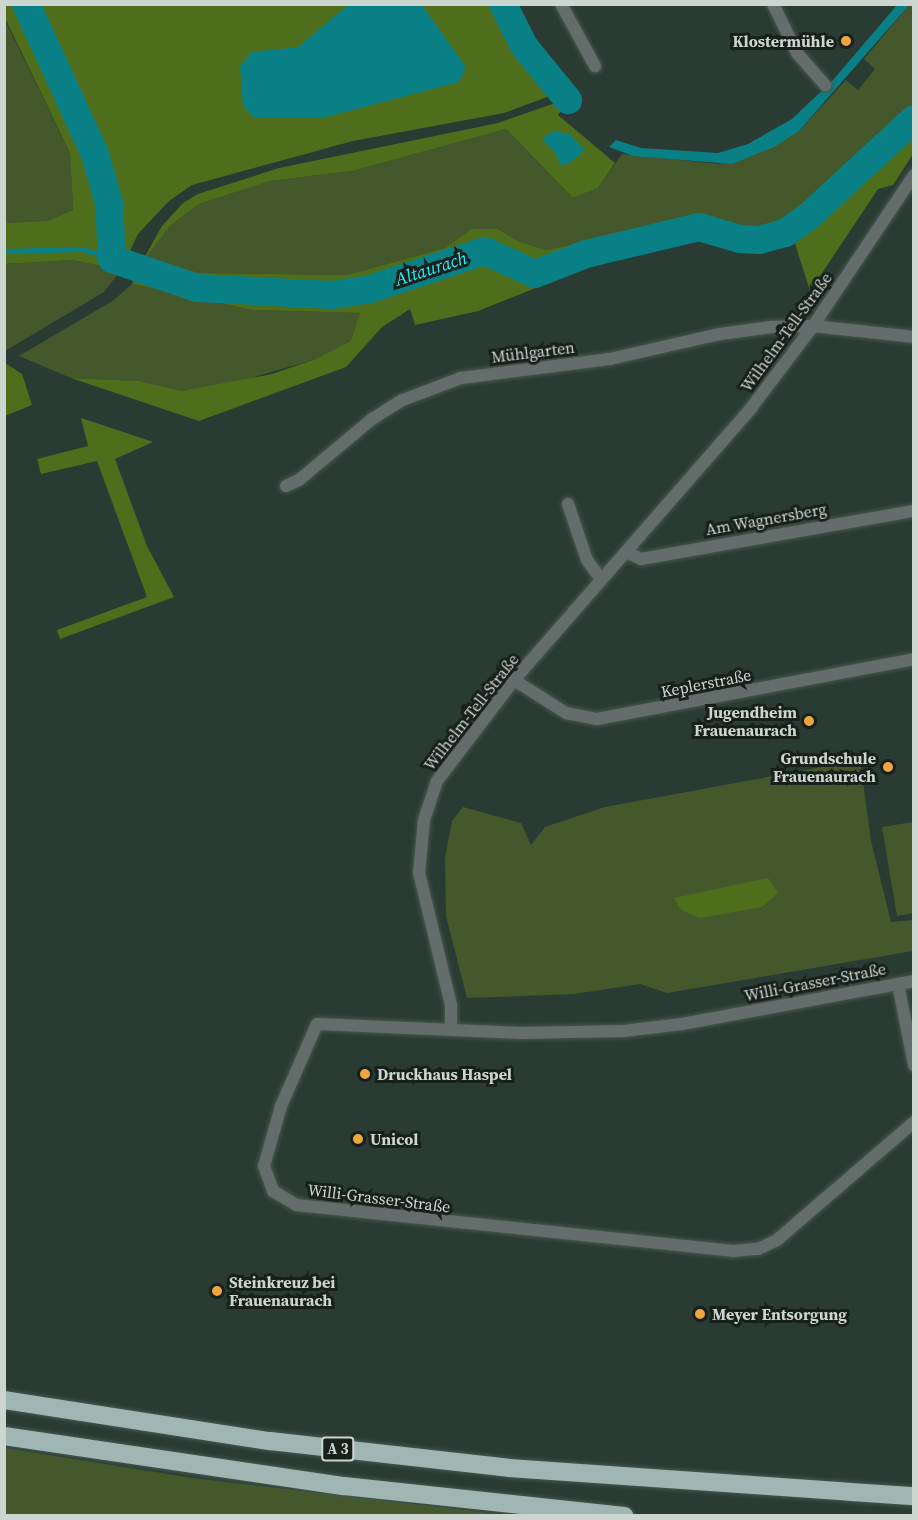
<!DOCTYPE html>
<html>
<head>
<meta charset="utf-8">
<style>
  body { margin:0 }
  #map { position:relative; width:918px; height:1520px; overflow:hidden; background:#2a3b33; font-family:"Source Serif 4",serif }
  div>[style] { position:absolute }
  .green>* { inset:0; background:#45582b }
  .forest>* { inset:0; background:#4f6e1c }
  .water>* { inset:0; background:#088086 }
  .stream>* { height:4.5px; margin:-2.25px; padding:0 2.25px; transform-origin:2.25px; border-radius:2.25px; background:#088086 }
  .river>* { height:28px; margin:-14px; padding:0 14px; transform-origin:14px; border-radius:14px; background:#088086 }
  .roads { filter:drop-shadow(0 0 2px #47574f) drop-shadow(0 0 2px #47574f) }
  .street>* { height:12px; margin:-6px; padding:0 6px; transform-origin:6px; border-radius:6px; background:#636d6b }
  .highway>* { height:18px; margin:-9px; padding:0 9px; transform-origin:9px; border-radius:9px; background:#9fb6b2 }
  .dots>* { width:16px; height:16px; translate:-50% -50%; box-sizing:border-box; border:3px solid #18201c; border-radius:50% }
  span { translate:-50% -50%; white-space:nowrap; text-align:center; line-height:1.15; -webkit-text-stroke:6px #18201c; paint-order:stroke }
  .shield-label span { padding:2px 4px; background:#18201c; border:2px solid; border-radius:4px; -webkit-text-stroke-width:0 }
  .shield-label { font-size:15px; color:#ccd6d1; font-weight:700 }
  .poi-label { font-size:16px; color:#ccd6d1; font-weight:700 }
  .right { translate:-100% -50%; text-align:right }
  .left { translate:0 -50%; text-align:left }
  .street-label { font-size:16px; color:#ccd6d1 }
  .water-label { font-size:18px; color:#21effb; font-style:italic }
  .frame { position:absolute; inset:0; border:6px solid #ccd6d1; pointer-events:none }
</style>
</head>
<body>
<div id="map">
  <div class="green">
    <i style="clip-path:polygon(909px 5px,913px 5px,913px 108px,865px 160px,786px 222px,772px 227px,751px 228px,699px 217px,546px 250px,518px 241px,498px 229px,473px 229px,445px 248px,347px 275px,200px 273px,144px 258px,171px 225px,199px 204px,270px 181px,352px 171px,506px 129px,573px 198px,598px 188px,622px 154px,719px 164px,799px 131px,846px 80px,858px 90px,875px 69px,864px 59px)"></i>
    <i style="clip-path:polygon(4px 18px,70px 153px,73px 210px,47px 221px,5px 223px)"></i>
    <i style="clip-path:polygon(72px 260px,121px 270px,104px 292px,5px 351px,5px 264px)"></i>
    <i style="clip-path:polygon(132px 284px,252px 310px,361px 313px,351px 342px,316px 359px,227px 385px,182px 391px,139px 381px,71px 378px,19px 356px,114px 300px)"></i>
    <i style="clip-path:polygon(860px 760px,871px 841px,891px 922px,913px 920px,913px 951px,667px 993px,640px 984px,574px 994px,467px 998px,446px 916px,445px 858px,452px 821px,463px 807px,521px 823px,531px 845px,545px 827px,605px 807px)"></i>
    <i style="clip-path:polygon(913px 822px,913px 913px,897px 916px,882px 827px)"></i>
    <i style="clip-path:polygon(5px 1448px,193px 1478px,507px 1515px,5px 1515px)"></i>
  </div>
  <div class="forest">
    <i style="clip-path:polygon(5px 4px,498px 5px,519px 46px,555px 94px,504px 113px,353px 141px,192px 185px,169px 201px,138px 234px,121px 270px,72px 260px,5px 264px,5px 223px,47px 221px,73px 210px,70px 153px,5px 18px)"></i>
    <i style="clip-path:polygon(561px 101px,566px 105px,558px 115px,615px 163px,598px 188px,573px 198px,506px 129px,352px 171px,270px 181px,199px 204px,171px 225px,145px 258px,200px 273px,347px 275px,445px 248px,472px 229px,498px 229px,518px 241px,546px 250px,699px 217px,751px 228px,772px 227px,786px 222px,865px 160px,913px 108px,913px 154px,893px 185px,878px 189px,810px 291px,793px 237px,758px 249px,745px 249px,696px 235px,611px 258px,478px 311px,415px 325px,410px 309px,382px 327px,346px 367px,199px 421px,71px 378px,139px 381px,182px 391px,272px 374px,316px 359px,351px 341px,360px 313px,252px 310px,132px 284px,144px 258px,162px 226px,183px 203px,198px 194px,279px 168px,498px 123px)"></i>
    <i style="clip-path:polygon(5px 363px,22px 374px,32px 405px,5px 416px)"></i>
    <i style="clip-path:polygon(81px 418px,153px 442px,115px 459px,147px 546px,174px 597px,60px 639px,57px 630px,147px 597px,97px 461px,41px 474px,37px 459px,88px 446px)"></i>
    <i style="clip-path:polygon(768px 878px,778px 893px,762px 907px,700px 918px,681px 910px,674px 898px)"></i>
  </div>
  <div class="water">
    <i style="clip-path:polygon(421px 4px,466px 67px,459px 82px,326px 117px,253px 117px,243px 106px,240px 66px,252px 52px,298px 47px,348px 5px)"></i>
    <i style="clip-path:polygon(498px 5px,508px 5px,526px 38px,565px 88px,555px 94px,519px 46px)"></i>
    <i style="clip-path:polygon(897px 5px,909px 5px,799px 131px,774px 147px,732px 164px,633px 156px,609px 147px,616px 140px,641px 148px,718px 153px,748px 144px,792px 119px,833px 80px)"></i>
    <i style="clip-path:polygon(553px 131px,570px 134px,585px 150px,568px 164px,560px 165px,556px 154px,542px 139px)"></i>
  </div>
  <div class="stream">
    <i style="left:4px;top:251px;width:79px;rotate:-1.5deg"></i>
    <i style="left:83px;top:249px;width:31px;rotate:19deg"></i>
  </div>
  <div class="river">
    <i style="left:26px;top:4px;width:165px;rotate:65.3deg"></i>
    <i style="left:95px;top:154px;width:51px;rotate:74.1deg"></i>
    <i style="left:109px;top:203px;width:56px;rotate:86.9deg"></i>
    <i style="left:112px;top:259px;width:90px;rotate:18.8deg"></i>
    <i style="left:197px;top:288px;width:135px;rotate:3deg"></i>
    <i style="left:332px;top:295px;width:38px;rotate:-9deg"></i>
    <i style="left:370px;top:289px;width:121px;rotate:-18.3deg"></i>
    <i style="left:485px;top:251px;width:55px;rotate:24.7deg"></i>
    <i style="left:535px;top:274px;width:55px;rotate:-21.4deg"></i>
    <i style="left:586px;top:254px;width:116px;rotate:-13.4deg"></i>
    <i style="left:699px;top:227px;width:43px;rotate:16.3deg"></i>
    <i style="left:740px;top:239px;width:19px;rotate:3deg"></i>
    <i style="left:759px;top:240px;width:27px;rotate:-15deg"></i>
    <i style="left:785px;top:233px;width:28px;rotate:-35deg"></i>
    <i style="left:808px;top:217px;width:144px;rotate:-42.8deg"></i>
    <i style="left:503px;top:4px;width:47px;rotate:63.4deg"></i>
    <i style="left:524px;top:46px;width:70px;rotate:50.8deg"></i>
  </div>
  <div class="roads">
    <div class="street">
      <i style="left:561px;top:4px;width:71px;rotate:61.3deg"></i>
      <i style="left:773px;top:4px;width:55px;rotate:63.9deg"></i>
      <i style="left:797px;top:53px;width:43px;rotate:48.8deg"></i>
      <i style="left:286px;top:486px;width:14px;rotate:-25deg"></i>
      <i style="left:299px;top:480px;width:95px;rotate:-39.9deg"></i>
      <i style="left:372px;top:419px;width:36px;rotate:-32deg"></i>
      <i style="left:403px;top:400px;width:62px;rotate:-20.8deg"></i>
      <i style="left:461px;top:378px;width:150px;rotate:-7.3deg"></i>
      <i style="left:610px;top:359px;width:113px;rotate:-12.8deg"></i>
      <i style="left:720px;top:334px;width:52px;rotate:-7.7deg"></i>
      <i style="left:772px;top:327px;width:41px;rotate:-1.4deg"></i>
      <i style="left:813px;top:326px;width:102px;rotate:6.2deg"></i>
      <i style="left:568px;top:504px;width:59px;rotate:71.3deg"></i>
      <i style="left:587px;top:560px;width:24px;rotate:54deg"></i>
      <i style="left:626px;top:552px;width:17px;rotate:25deg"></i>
      <i style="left:641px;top:559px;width:277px;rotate:-10deg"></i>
      <i style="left:514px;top:680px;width:62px;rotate:32.4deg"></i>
      <i style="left:566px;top:713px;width:32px;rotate:11deg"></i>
      <i style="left:597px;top:719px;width:323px;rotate:-10.7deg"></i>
      <i style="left:914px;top:981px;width:236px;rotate:169.5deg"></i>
      <i style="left:682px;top:1024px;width:59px;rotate:173.2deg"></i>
      <i style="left:623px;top:1031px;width:102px;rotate:178.9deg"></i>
      <i style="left:521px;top:1033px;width:204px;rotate:-177.5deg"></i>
      <i style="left:317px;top:1024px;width:90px;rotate:113.7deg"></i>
      <i style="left:281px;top:1106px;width:62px;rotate:105.8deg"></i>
      <i style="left:264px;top:1166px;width:27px;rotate:70deg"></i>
      <i style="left:273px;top:1191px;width:27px;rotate:31deg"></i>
      <i style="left:296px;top:1205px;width:439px;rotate:6deg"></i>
      <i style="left:733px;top:1251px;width:25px;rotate:-5deg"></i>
      <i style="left:758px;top:1249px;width:21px;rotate:-25deg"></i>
      <i style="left:777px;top:1240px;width:181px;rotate:-40.7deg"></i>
      <i style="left:898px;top:984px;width:83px;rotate:78.8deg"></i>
      <i style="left:451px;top:1029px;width:24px;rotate:-90deg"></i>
      <i style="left:451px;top:1005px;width:136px;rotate:-103.6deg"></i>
      <i style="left:419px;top:873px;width:53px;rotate:-84.6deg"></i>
      <i style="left:424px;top:820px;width:41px;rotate:-71.6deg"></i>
      <i style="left:437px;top:781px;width:127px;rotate:-52.7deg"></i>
      <i style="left:514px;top:680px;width:361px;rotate:-48.9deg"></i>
      <i style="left:751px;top:408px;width:103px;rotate:-52.9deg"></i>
      <i style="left:813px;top:326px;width:182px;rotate:-56.2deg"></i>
    </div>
    <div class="highway">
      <i style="left:4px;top:1400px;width:269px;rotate:8.8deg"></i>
      <i style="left:270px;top:1441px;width:241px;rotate:6.4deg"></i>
      <i style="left:509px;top:1468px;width:406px;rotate:4deg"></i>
      <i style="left:4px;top:1436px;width:344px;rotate:8.4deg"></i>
      <i style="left:344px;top:1486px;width:282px;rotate:6.1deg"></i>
    </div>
  </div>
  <div class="dots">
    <i style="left:846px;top:41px;background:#eea73c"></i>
    <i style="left:809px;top:721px;background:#eea73c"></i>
    <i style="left:888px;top:767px;background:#eea73c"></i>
    <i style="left:365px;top:1074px;background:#eea73c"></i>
    <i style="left:358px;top:1139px;background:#eea73c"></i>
    <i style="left:217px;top:1291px;background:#eea73c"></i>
    <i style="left:700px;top:1314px;background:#eea73c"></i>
  </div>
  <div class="shield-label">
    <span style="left:338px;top:1449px">A 3</span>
  </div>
  <div class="poi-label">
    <span class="right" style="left:834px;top:41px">Klostermühle</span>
    <span class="right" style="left:797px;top:721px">Jugendheim<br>Frauenaurach</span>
    <span class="right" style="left:876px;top:767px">Grundschule<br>Frauenaurach</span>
    <span class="left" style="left:377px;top:1074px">Druckhaus Haspel</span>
    <span class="left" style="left:370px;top:1139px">Unicol</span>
    <span class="left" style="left:229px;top:1291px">Steinkreuz bei<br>Frauenaurach</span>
    <span class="left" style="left:712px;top:1314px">Meyer Entsorgung</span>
  </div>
  <div class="street-label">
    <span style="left:786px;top:332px;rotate:-54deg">Wilhelm-Tell-Straße</span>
    <span style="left:533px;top:352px;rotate:-7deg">Mühlgarten</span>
    <span style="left:766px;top:519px;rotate:-10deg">Am Wagnersberg</span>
    <span style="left:706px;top:683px;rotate:-11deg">Keplerstraße</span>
    <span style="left:471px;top:712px;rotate:-52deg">Wilhelm-Tell-Straße</span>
    <span style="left:815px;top:982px;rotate:-11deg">Willi-Grasser-Straße</span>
    <span style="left:379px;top:1198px;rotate:7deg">Willi-Grasser-Straße</span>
  </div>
  <div class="water-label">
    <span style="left:431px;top:269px;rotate:-18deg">Altaurach</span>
  </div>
  <div class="frame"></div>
</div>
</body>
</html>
